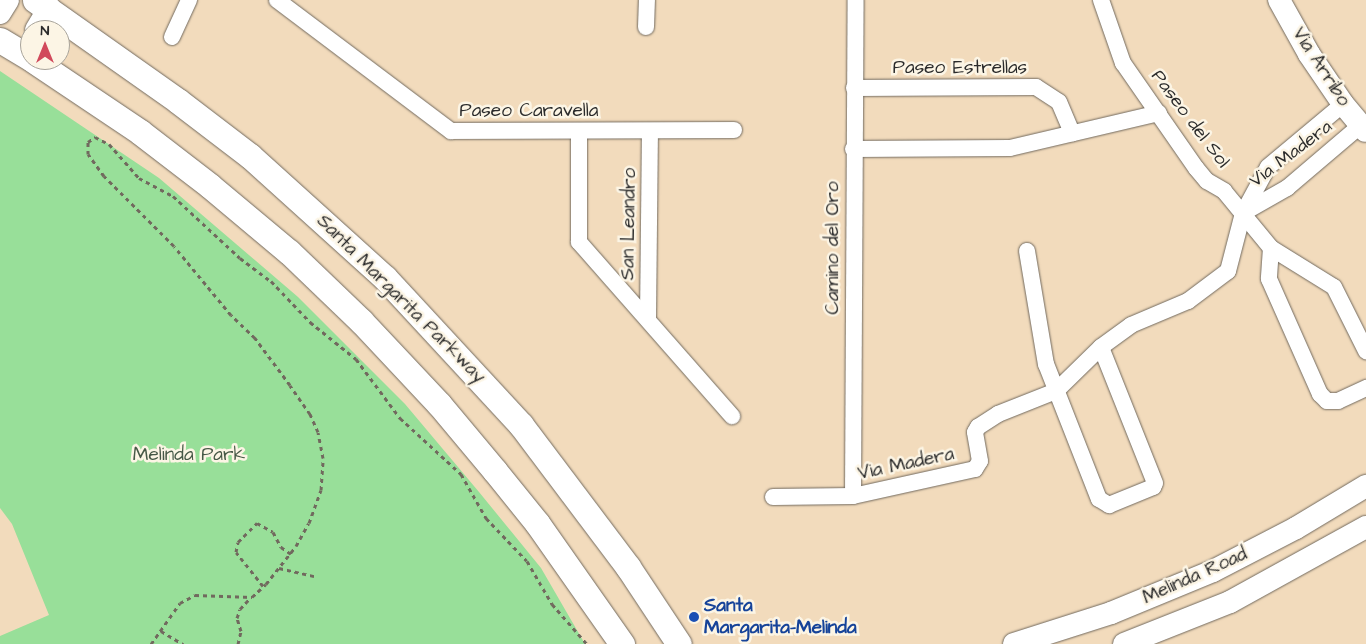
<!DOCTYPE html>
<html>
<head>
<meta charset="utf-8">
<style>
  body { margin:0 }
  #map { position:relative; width:1366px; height:644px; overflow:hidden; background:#f2dbbc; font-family:"Architects Daughter",sans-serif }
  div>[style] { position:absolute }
  .green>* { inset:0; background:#98df99 }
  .path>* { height:3px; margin-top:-1.5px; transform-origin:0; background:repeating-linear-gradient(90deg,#71695e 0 4px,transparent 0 8px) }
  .roads { filter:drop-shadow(0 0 1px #71695e) drop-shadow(0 0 1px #71695e) }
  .street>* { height:16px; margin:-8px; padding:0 8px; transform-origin:8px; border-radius:8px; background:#fff }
  .secondary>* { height:22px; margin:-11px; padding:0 11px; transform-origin:11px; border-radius:11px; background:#fff }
  .primary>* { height:25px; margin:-12.5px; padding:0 12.5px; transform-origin:12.5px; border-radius:12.5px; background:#fff }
  .dots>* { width:14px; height:14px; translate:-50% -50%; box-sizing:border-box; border:2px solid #fcf5e5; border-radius:50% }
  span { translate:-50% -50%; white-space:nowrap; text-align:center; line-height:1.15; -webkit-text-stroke:5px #fcf5e5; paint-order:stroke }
  .street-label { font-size:19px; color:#2b2b2b }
  .park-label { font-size:19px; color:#465846 }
  .transit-label { font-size:19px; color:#164399; font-weight:700 }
  .left { translate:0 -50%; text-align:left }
  .north { position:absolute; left:20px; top:20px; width:50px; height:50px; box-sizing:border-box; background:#fcf5e5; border:1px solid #a8a49b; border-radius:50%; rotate:0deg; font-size:14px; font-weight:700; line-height:20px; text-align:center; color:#2b2b2b }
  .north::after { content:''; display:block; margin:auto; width:18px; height:22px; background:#d1495b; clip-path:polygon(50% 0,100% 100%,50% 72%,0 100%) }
</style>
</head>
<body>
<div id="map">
  <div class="green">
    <i style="clip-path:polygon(0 71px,159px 178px,298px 297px,405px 404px,479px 492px,541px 568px,585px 644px,0 644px,0 636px,49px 615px,12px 524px,0 508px)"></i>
  </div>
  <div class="path">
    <i style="left:279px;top:568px;width:36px;rotate:13deg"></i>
    <i style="left:263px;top:586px;width:43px;rotate:-128.5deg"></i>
    <i style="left:236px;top:552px;width:10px;rotate:-79deg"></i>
    <i style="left:238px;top:542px;width:27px;rotate:-45deg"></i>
    <i style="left:257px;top:523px;width:18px;rotate:29deg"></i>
    <i style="left:273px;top:532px;width:17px;rotate:62deg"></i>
    <i style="left:281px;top:547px;width:12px;rotate:35deg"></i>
    <i style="left:161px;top:631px;width:26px;rotate:31deg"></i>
    <i style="left:151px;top:644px;width:50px;rotate:-54.7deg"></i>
    <i style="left:180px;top:603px;width:17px;rotate:-28deg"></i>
    <i style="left:195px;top:595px;width:57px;rotate:2deg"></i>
    <i style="left:252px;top:597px;width:19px;rotate:-43deg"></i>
    <i style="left:266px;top:584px;width:48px;rotate:-51.7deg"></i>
    <i style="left:296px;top:546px;width:26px;rotate:-61deg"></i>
    <i style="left:309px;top:523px;width:35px;rotate:-70deg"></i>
    <i style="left:321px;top:490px;width:32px;rotate:-86deg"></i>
    <i style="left:323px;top:458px;width:26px;rotate:-101deg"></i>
    <i style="left:318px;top:432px;width:20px;rotate:-114deg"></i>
    <i style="left:310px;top:414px;width:35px;rotate:-125deg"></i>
    <i style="left:290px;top:385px;width:59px;rotate:-126.7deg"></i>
    <i style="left:255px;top:338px;width:33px;rotate:-136deg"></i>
    <i style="left:231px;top:315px;width:89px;rotate:-129.6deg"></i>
    <i style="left:174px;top:246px;width:99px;rotate:-135deg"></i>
    <i style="left:104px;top:176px;width:27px;rotate:-126deg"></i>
    <i style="left:88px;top:154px;width:12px;rotate:-90deg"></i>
    <i style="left:88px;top:142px;width:9px;rotate:-36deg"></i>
    <i style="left:95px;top:137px;width:16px;rotate:27deg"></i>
    <i style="left:109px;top:144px;width:45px;rotate:48.6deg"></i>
    <i style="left:139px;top:178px;width:38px;rotate:28deg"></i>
    <i style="left:173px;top:196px;width:91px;rotate:42.8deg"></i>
    <i style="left:240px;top:258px;width:39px;rotate:37deg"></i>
    <i style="left:271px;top:281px;width:57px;rotate:46.4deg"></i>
    <i style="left:310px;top:322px;width:59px;rotate:38.8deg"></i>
    <i style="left:356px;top:359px;width:74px;rotate:53.3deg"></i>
    <i style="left:400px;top:418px;width:83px;rotate:42.6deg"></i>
    <i style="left:461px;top:474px;width:51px;rotate:60.4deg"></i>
    <i style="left:486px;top:518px;width:59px;rotate:46.4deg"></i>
    <i style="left:527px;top:561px;width:50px;rotate:59.8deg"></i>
    <i style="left:552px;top:604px;width:53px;rotate:48.8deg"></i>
    <i style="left:238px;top:644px;width:13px;rotate:-77deg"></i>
    <i style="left:241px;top:631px;width:14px;rotate:-107deg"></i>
    <i style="left:237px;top:618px;width:9px;rotate:-72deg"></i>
    <i style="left:240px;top:609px;width:16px;rotate:-47deg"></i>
  </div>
  <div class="roads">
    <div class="street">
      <i style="left:277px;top:0;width:218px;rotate:37deg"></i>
      <i style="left:451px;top:131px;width:283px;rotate:-0.2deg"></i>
      <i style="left:1101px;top:0;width:67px;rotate:70.8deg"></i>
      <i style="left:1123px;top:63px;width:128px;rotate:55.2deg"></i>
      <i style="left:1196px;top:168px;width:17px;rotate:50deg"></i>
      <i style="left:1207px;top:181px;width:20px;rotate:30deg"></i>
      <i style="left:1224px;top:191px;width:74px;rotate:50.5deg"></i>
      <i style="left:1271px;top:248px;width:74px;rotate:31.8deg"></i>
      <i style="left:1334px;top:287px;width:72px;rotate:63.4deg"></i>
      <i style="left:646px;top:27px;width:27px;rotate:-88deg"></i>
      <i style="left:172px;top:37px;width:41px;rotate:-65.3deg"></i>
      <i style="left:854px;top:88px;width:182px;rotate:-0.3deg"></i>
      <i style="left:1036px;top:87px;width:27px;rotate:33deg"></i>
      <i style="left:1059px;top:102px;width:34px;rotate:67deg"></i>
      <i style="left:579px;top:131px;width:111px;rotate:90deg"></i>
      <i style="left:579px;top:242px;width:232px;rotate:48.7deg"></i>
      <i style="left:853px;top:149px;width:157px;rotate:-0.4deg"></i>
      <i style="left:1010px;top:148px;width:153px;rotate:-13.2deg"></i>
      <i style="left:1243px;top:213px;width:51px;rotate:-29.6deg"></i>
      <i style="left:1287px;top:188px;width:97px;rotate:-40.4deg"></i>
      <i style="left:1271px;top:248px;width:31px;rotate:94deg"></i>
      <i style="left:1269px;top:279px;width:126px;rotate:66.1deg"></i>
      <i style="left:1320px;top:394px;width:10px;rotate:45deg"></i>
      <i style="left:1327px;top:401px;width:11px"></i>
      <i style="left:1338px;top:401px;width:31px;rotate:-25deg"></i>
      <i style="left:1027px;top:251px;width:115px;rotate:80.5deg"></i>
      <i style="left:1046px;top:364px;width:145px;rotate:68.6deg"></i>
      <i style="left:1099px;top:499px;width:12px;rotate:31deg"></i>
      <i style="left:1109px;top:505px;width:48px;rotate:-22.2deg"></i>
      <i style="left:1153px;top:487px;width:4px;rotate:-63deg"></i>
      <i style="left:1155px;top:483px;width:146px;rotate:-111.7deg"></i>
      <i style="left:648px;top:318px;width:187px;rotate:-89.4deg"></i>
      <i style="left:853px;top:496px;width:496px;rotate:-89.7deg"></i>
      <i style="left:773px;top:497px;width:80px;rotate:-0.7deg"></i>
      <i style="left:853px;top:496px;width:125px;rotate:-12.5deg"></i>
      <i style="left:975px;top:469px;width:9px;rotate:-58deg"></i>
      <i style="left:980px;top:461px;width:29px;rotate:-100deg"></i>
      <i style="left:975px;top:432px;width:6px;rotate:-59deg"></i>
      <i style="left:978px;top:427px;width:24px;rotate:-33deg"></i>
      <i style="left:998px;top:414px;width:62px;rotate:-21.6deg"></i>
      <i style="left:1056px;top:391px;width:63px;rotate:-44.4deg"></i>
      <i style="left:1101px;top:347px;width:37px;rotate:-36deg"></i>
      <i style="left:1131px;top:325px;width:62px;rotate:-22.8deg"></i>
      <i style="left:1188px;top:301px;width:50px;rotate:-36.9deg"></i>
      <i style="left:1228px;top:271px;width:60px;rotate:-75.5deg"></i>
      <i style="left:1243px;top:213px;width:52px;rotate:-61.5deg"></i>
      <i style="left:1268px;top:167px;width:98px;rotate:-40deg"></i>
    </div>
    <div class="secondary">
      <i style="left:1279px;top:0;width:62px;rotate:60.9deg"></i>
      <i style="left:1309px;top:54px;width:60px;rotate:55.8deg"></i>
      <i style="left:1343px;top:104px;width:35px;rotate:50deg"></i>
      <i style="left:0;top:13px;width:15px;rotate:-58deg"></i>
      <i style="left:36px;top:30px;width:26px;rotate:-59deg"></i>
      <i style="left:1014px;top:644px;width:102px;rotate:-17.7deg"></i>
      <i style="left:1111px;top:613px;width:110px;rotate:-22.4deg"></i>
      <i style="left:1213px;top:571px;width:93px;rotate:-27.4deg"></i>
      <i style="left:1296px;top:528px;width:82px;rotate:-31deg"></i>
      <i style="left:1124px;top:644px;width:114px;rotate:-21.6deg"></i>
      <i style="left:1230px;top:602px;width:155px;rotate:-28.9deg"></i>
    </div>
    <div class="primary">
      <i style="left:35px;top:0;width:175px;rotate:35.2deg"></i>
      <i style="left:178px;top:101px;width:91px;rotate:37.4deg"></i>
      <i style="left:250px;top:156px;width:182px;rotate:42.1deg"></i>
      <i style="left:385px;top:278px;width:200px;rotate:47.2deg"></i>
      <i style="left:521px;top:425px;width:178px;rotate:53deg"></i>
      <i style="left:628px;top:567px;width:92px;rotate:56.5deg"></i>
      <i style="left:0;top:40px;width:35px;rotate:31deg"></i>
      <i style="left:33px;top:60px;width:129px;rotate:33.9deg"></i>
      <i style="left:140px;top:132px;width:88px;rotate:37.6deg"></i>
      <i style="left:210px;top:186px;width:103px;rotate:39.9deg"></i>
      <i style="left:289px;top:252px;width:100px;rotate:43.8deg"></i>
      <i style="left:361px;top:321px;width:114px;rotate:46.8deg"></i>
      <i style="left:439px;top:404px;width:87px;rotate:50.1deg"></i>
      <i style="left:495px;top:471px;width:67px;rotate:51.1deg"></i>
      <i style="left:537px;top:523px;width:148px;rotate:54.9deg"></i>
    </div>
  </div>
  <div class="dots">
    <i style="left:694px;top:617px;background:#1a4fb4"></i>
  </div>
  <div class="street-label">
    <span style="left:1321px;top:67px;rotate:57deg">Via Arribo</span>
    <span style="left:960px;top:68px">Paseo Estrellas</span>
    <span style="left:529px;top:111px">Paseo Caravella</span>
    <span style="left:1190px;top:119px;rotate:53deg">Paseo del Sol</span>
    <span style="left:1291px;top:154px;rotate:-37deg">Via Madera</span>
    <span style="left:629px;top:224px;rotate:-89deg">San Leandro</span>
    <span style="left:833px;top:248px;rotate:-90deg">Camino del Oro</span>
    <span style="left:401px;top:299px;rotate:45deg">Santa Margarita Parkway</span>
    <span style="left:906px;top:464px;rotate:-12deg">Via Madera</span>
    <span style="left:1195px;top:576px;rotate:-24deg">Melinda Road</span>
  </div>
  <div class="park-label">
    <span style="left:189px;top:455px">Melinda Park</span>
  </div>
  <div class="transit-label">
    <span class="left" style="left:704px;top:617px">Santa<br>Margarita-Melinda</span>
  </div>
  <div class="north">N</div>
</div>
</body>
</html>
